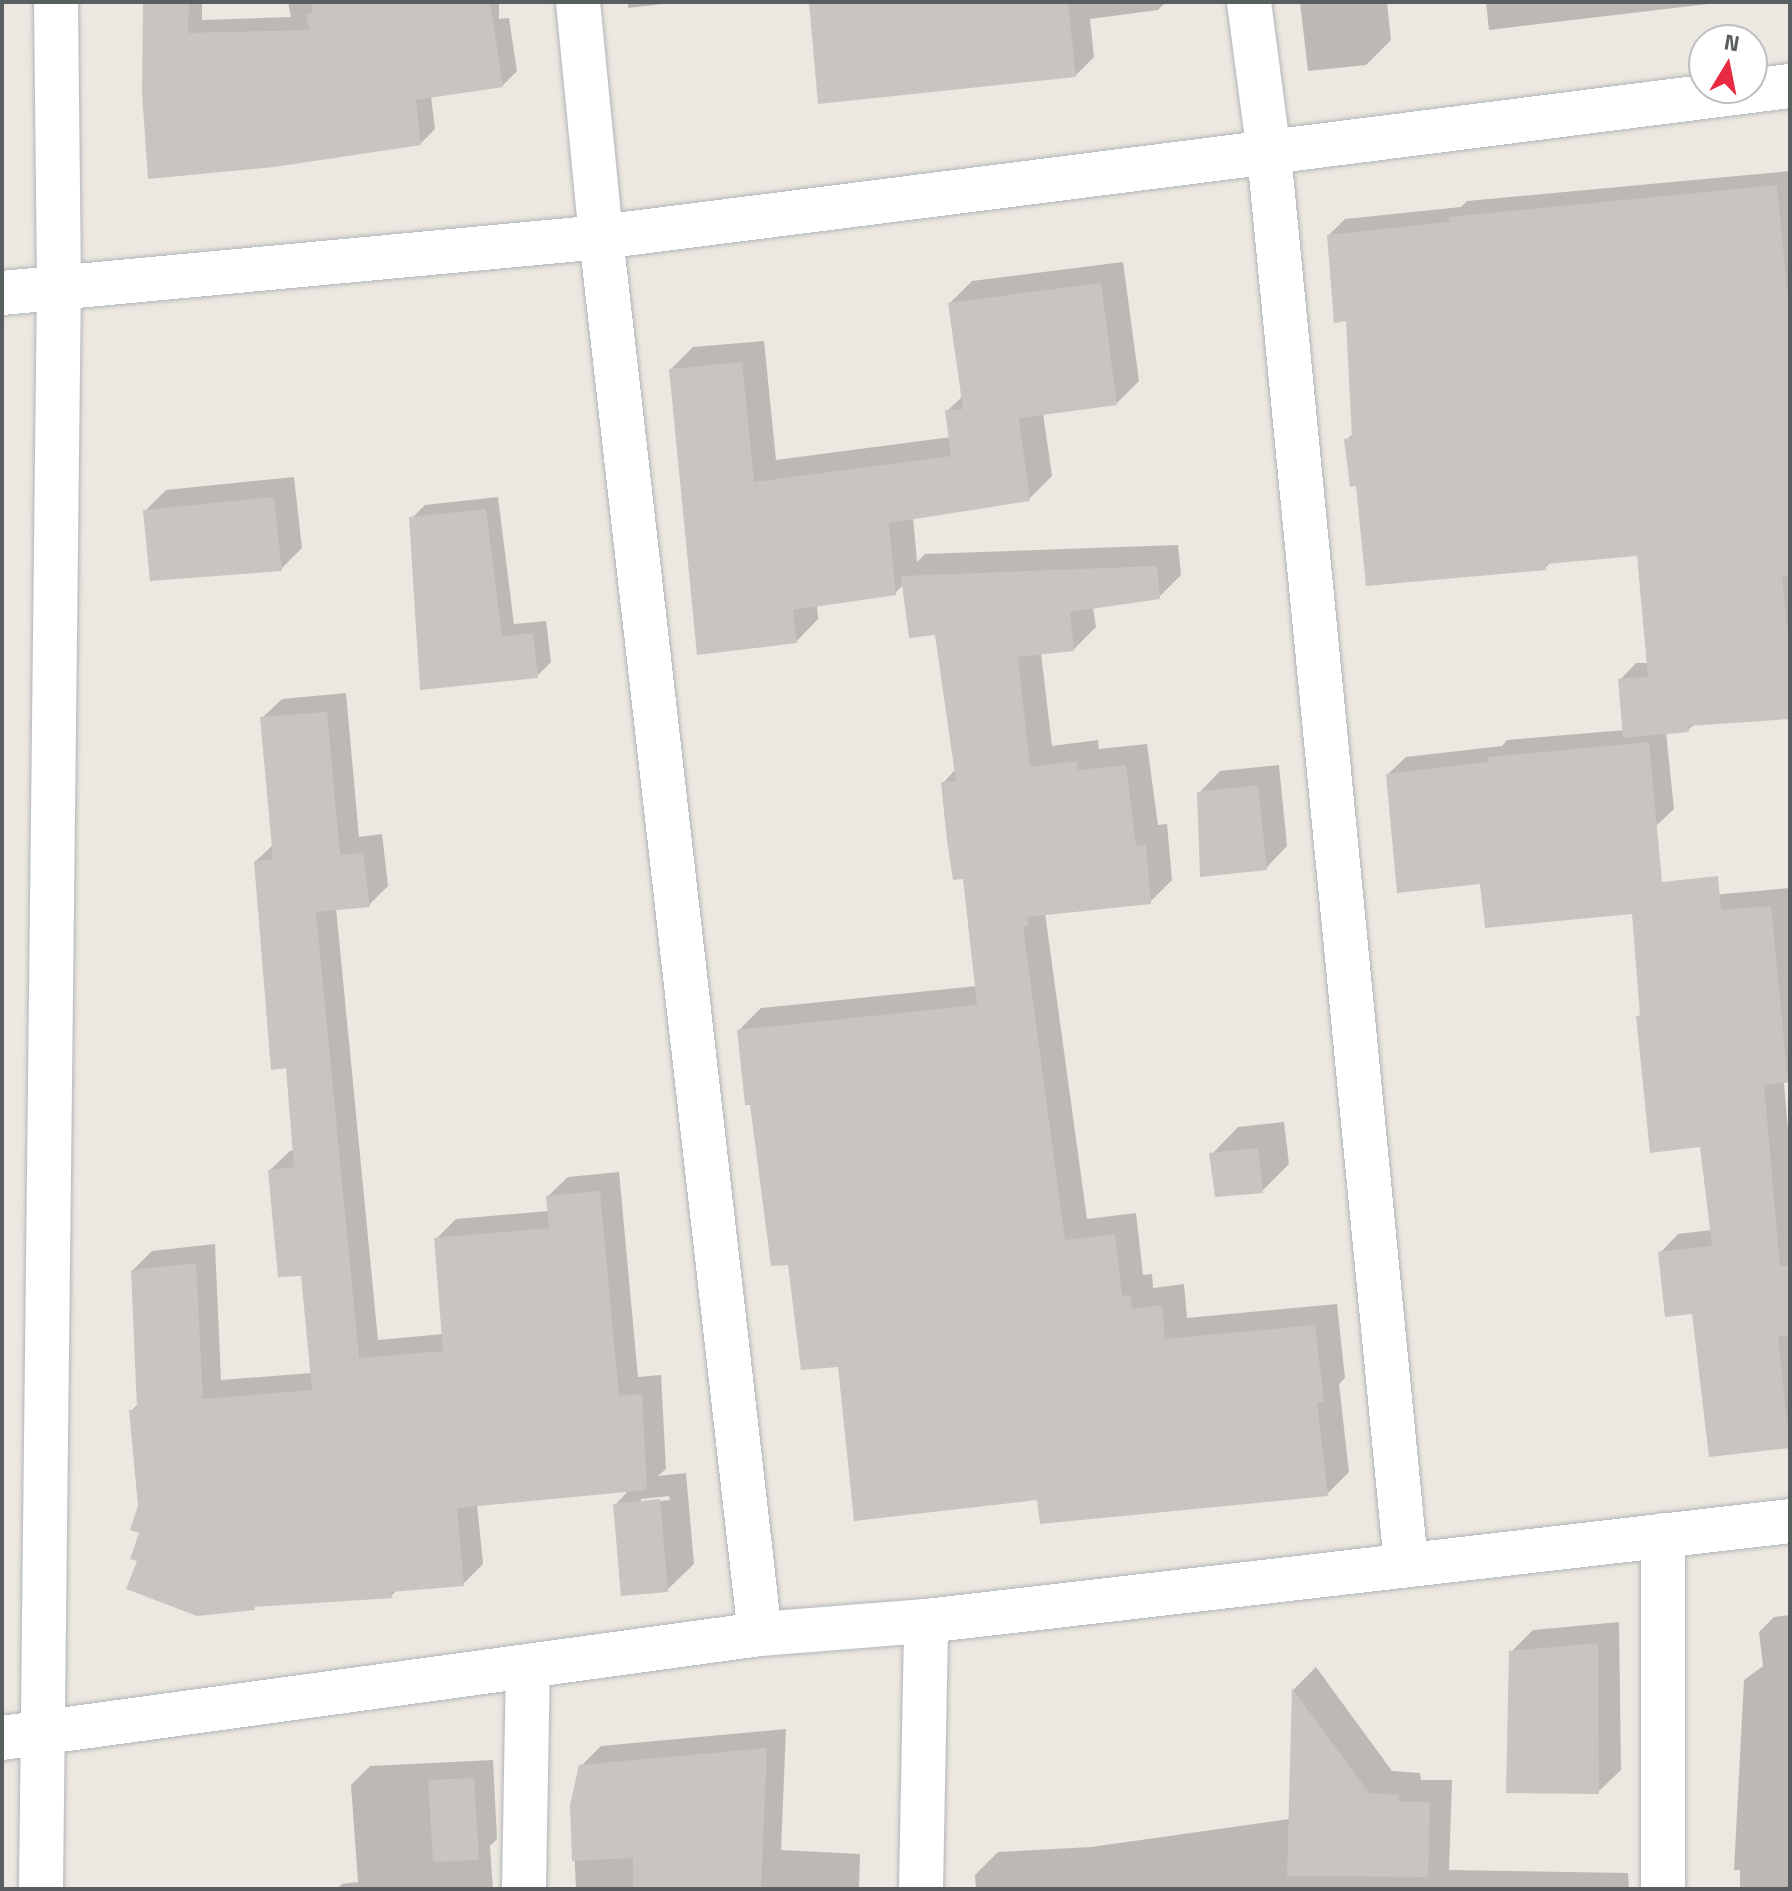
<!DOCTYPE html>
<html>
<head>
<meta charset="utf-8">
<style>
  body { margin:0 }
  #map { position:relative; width:1792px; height:1891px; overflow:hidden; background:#ece7e0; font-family:"Titillium Web",sans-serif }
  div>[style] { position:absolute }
  .shadow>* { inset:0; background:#0003 }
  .building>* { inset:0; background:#c9c4c0 }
  .roads { filter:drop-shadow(0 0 2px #b1b5b8) drop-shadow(0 0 2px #b1b5b8) }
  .minor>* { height:44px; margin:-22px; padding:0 22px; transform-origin:22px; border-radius:22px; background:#fff }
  span { translate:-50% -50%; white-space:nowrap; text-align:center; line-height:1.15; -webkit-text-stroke:8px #fff; paint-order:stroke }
  .frame { position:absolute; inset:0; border:4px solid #595f61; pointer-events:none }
  .north { position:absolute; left:1688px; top:24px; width:80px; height:80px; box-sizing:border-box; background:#fff; border:2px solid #bdbfc0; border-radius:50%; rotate:10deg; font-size:22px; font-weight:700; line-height:32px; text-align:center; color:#595f61 }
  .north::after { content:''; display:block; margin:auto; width:28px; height:36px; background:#e82b42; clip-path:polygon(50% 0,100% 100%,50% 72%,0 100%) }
</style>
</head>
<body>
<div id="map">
  <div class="shadow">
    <i style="clip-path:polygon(145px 2px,202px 2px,202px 20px,291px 17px,288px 2px,499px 2px,499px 19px,509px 18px,517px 71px,503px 85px,431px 96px,435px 129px,420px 144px,273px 165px)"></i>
    <i style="clip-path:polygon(628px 2px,681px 2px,628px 8px)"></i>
    <i style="clip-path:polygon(811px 2px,1166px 2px,1158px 10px,1090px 19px,1094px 57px,1075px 76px)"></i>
    <i style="clip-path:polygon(1300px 2px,1387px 2px,1391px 40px,1366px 65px,1308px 71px)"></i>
    <i style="clip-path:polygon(1486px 2px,1725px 2px,1489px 30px)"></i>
    <i style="clip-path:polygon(1790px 171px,1790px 717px,1695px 724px,1688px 730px,1666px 732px,1674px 809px,1656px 826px,1482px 882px,1388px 774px,1406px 757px,1502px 746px,1507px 740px,1625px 730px,1620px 680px,1636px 663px,1648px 663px,1639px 554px,1552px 561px,1545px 568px,1358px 484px,1346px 440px,1354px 433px,1348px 319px,1329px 235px,1345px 219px,1461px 207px,1467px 201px)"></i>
    <i style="clip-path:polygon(1123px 262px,1139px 381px,1116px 404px,1043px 413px,1052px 476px,1029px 499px,913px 517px,917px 562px,925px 554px,1178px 545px,1181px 575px,1159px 597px,1093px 607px,1096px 627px,1074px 649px,1041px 653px,1052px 746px,1098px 740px,1099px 749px,1147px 744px,1158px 825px,1167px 824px,1172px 880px,1150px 902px,1045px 913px,1087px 1219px,1136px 1213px,1143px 1275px,1152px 1274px,1153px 1288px,1184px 1284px,1187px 1318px,1337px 1304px,1345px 1378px,1339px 1384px,1349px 1472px,1327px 1494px,1039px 1498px,840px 1365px,790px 1262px,752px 1103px,739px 1030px,761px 1008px,977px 986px,965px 876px,943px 783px,956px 769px,937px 633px,904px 584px,895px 593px,817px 604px,818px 619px,796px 642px,671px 369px,693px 347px,764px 341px,776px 460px,951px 437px,947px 411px,963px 396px,950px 303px,972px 281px)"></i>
    <i style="clip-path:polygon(294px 477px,302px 548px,281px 569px,145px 511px,166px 490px)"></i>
    <i style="clip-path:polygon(498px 497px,514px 624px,546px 621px,551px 662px,537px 676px,422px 688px,412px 518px,425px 505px)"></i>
    <i style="clip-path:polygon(evenodd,346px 693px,359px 837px,382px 834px,388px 886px,369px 905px,336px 908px,378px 1340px,443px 1334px,436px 1239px,456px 1219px,549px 1211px,548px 1196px,568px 1177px,619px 1172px,638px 1377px,661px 1375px,666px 1469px,658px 1476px,686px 1473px,694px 1564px,667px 1590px,615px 1505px,629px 1490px,477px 1504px,483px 1564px,463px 1584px,398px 1589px,391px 1596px,257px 1605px,254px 1608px,139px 1560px,141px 1506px,131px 1411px,139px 1403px,133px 1270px,152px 1251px,215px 1244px,221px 1380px,312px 1373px,303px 1274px,270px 1170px,290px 1151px,295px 1150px,288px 1066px,256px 861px,274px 844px,262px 718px,282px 699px,346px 693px,669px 1496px,670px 1500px,641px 1503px,641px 1499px,669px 1496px)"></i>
    <i style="clip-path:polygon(1279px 765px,1287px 846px,1266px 868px,1199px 793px,1220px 771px)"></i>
    <i style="clip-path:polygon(1790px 888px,1790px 1082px,1784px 1083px,1790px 1155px,1790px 1446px,1711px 1455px,1694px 1312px,1660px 1253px,1678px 1234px,1712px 1230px,1701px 1145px,1638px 1017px,1642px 1013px,1654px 900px)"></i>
    <i style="clip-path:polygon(1284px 1122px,1289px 1164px,1262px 1191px,1212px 1154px,1238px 1127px)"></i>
    <i style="clip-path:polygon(1790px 1615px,1790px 1889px,1740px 1889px,1740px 1870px,1734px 1870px,1744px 1680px,1763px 1666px,1759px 1632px,1774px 1617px)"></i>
    <i style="clip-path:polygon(1619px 1622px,1621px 1770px,1598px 1792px,1511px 1652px,1533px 1630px)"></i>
    <i style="clip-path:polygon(1316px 1667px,1392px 1771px,1420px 1773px,1421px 1780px,1452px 1780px,1449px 1870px,1628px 1873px,1629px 1889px,976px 1889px,975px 1875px,998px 1852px,1091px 1847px,1289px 1819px,1294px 1689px)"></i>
    <i style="clip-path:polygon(786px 1729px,781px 1850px,860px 1854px,859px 1889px,576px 1889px,572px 1803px,581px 1766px,601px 1746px)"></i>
    <i style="clip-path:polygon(493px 1760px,497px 1839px,490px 1846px,493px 1889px,337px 1889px,342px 1884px,358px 1882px,351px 1785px,370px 1766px)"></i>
  </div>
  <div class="building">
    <i style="clip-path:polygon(143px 2px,189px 2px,188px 33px,310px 30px,306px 14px,312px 13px,311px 2px,490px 2px,503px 87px,416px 100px,421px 145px,274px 167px,148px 179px,142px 93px)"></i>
    <i style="clip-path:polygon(809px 2px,1068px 2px,1076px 77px,818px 104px)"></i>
    <i style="clip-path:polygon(1777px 185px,1790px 318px,1790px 576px,1782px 577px,1790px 655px,1790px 719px,1688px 726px,1689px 732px,1623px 738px,1618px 679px,1648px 677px,1637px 556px,1545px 564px,1546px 570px,1366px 586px,1356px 486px,1350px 487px,1344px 439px,1352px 438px,1346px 321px,1334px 323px,1327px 235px,1449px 222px,1449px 217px)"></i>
    <i style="clip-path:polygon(1101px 283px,1117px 405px,1019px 418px,1030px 501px,889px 523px,896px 595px,793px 610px,797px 643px,697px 655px,669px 369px,742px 362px,754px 482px,951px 456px,945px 410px,963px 409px,948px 303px)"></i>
    <i style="clip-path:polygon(274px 497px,282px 571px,150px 581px,143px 510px)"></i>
    <i style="clip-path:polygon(486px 509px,502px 636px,533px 633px,538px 678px,420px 690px,409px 517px)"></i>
    <i style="clip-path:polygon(1157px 566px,1160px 599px,1070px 612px,1074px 651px,1018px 657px,1030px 767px,1077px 761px,1078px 770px,1126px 765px,1136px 846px,1146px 845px,1151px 904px,1027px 917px,1028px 926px,1023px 927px,1065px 1240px,1115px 1234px,1122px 1296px,1130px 1295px,1132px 1309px,1162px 1305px,1165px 1339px,1315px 1325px,1324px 1402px,1317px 1403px,1328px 1496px,1040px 1524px,1037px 1500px,854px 1521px,838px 1367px,801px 1370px,788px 1265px,771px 1266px,750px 1105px,745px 1105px,737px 1030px,977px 1005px,963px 879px,953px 880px,947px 841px,941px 782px,956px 781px,935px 635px,909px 638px,901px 576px)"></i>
    <i style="clip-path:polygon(327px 712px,340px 855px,363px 853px,370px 907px,316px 912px,359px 1358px,443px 1351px,434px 1238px,549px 1228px,546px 1196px,600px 1191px,619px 1396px,642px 1394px,647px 1490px,457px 1508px,464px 1586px,391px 1592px,392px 1598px,254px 1607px,255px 1610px,197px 1616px,126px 1589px,137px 1561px,130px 1559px,139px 1533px,130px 1530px,138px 1506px,129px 1410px,137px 1409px,131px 1270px,196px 1263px,203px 1399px,312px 1390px,301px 1276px,278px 1277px,268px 1170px,294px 1167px,286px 1068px,271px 1070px,254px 861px,273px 859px,260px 717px)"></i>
    <i style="clip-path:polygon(1649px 742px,1662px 882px,1718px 876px,1721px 910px,1771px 906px,1788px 1082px,1764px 1085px,1780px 1266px,1790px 1265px,1790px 1335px,1778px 1336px,1790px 1448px,1709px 1457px,1692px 1314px,1665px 1317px,1658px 1252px,1712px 1246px,1700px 1147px,1650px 1153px,1636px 1016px,1640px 1016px,1632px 914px,1485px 928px,1480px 884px,1397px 893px,1386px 774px,1488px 762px,1488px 757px)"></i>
    <i style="clip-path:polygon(1258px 785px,1267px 870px,1200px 877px,1197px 792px)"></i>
    <i style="clip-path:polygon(1258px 1148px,1263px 1193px,1215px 1197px,1209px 1153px)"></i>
    <i style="clip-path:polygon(660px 1499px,668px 1592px,621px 1596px,613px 1504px)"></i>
    <i style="clip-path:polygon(1598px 1643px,1599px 1794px,1506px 1793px,1509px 1651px)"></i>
    <i style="clip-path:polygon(1292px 1688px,1369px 1793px,1398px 1795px,1399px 1802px,1430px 1802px,1428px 1877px,1287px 1876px)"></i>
    <i style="clip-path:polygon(767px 1748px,761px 1889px,633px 1889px,633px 1858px,572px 1861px,570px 1805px,579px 1765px)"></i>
    <i style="clip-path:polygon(474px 1778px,479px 1860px,433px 1862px,428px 1780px)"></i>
  </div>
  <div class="roads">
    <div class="minor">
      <i style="left:578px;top:2px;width:236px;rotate:84.4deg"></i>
      <i style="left:601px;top:237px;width:1406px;rotate:83.51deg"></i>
      <i style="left:1249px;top:2px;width:153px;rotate:82.5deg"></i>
      <i style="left:1269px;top:154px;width:1417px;rotate:84.45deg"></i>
      <i style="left:2px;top:293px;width:602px;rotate:-5.34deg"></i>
      <i style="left:601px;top:237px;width:1199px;rotate:-7.24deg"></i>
      <i style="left:2px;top:1738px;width:765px;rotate:-7.81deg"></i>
      <i style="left:760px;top:1634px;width:167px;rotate:-4.5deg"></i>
      <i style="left:926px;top:1621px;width:870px;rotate:-6.6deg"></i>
      <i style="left:41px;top:1889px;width:1602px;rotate:-89.36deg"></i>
      <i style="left:59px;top:287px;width:285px;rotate:-90.6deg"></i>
      <i style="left:524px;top:1889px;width:221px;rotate:-89deg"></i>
      <i style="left:921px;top:1889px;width:268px;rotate:-88.9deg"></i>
      <i style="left:1663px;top:1889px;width:354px;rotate:-90deg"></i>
    </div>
  </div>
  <div class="frame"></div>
  <div class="north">N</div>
</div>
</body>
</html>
